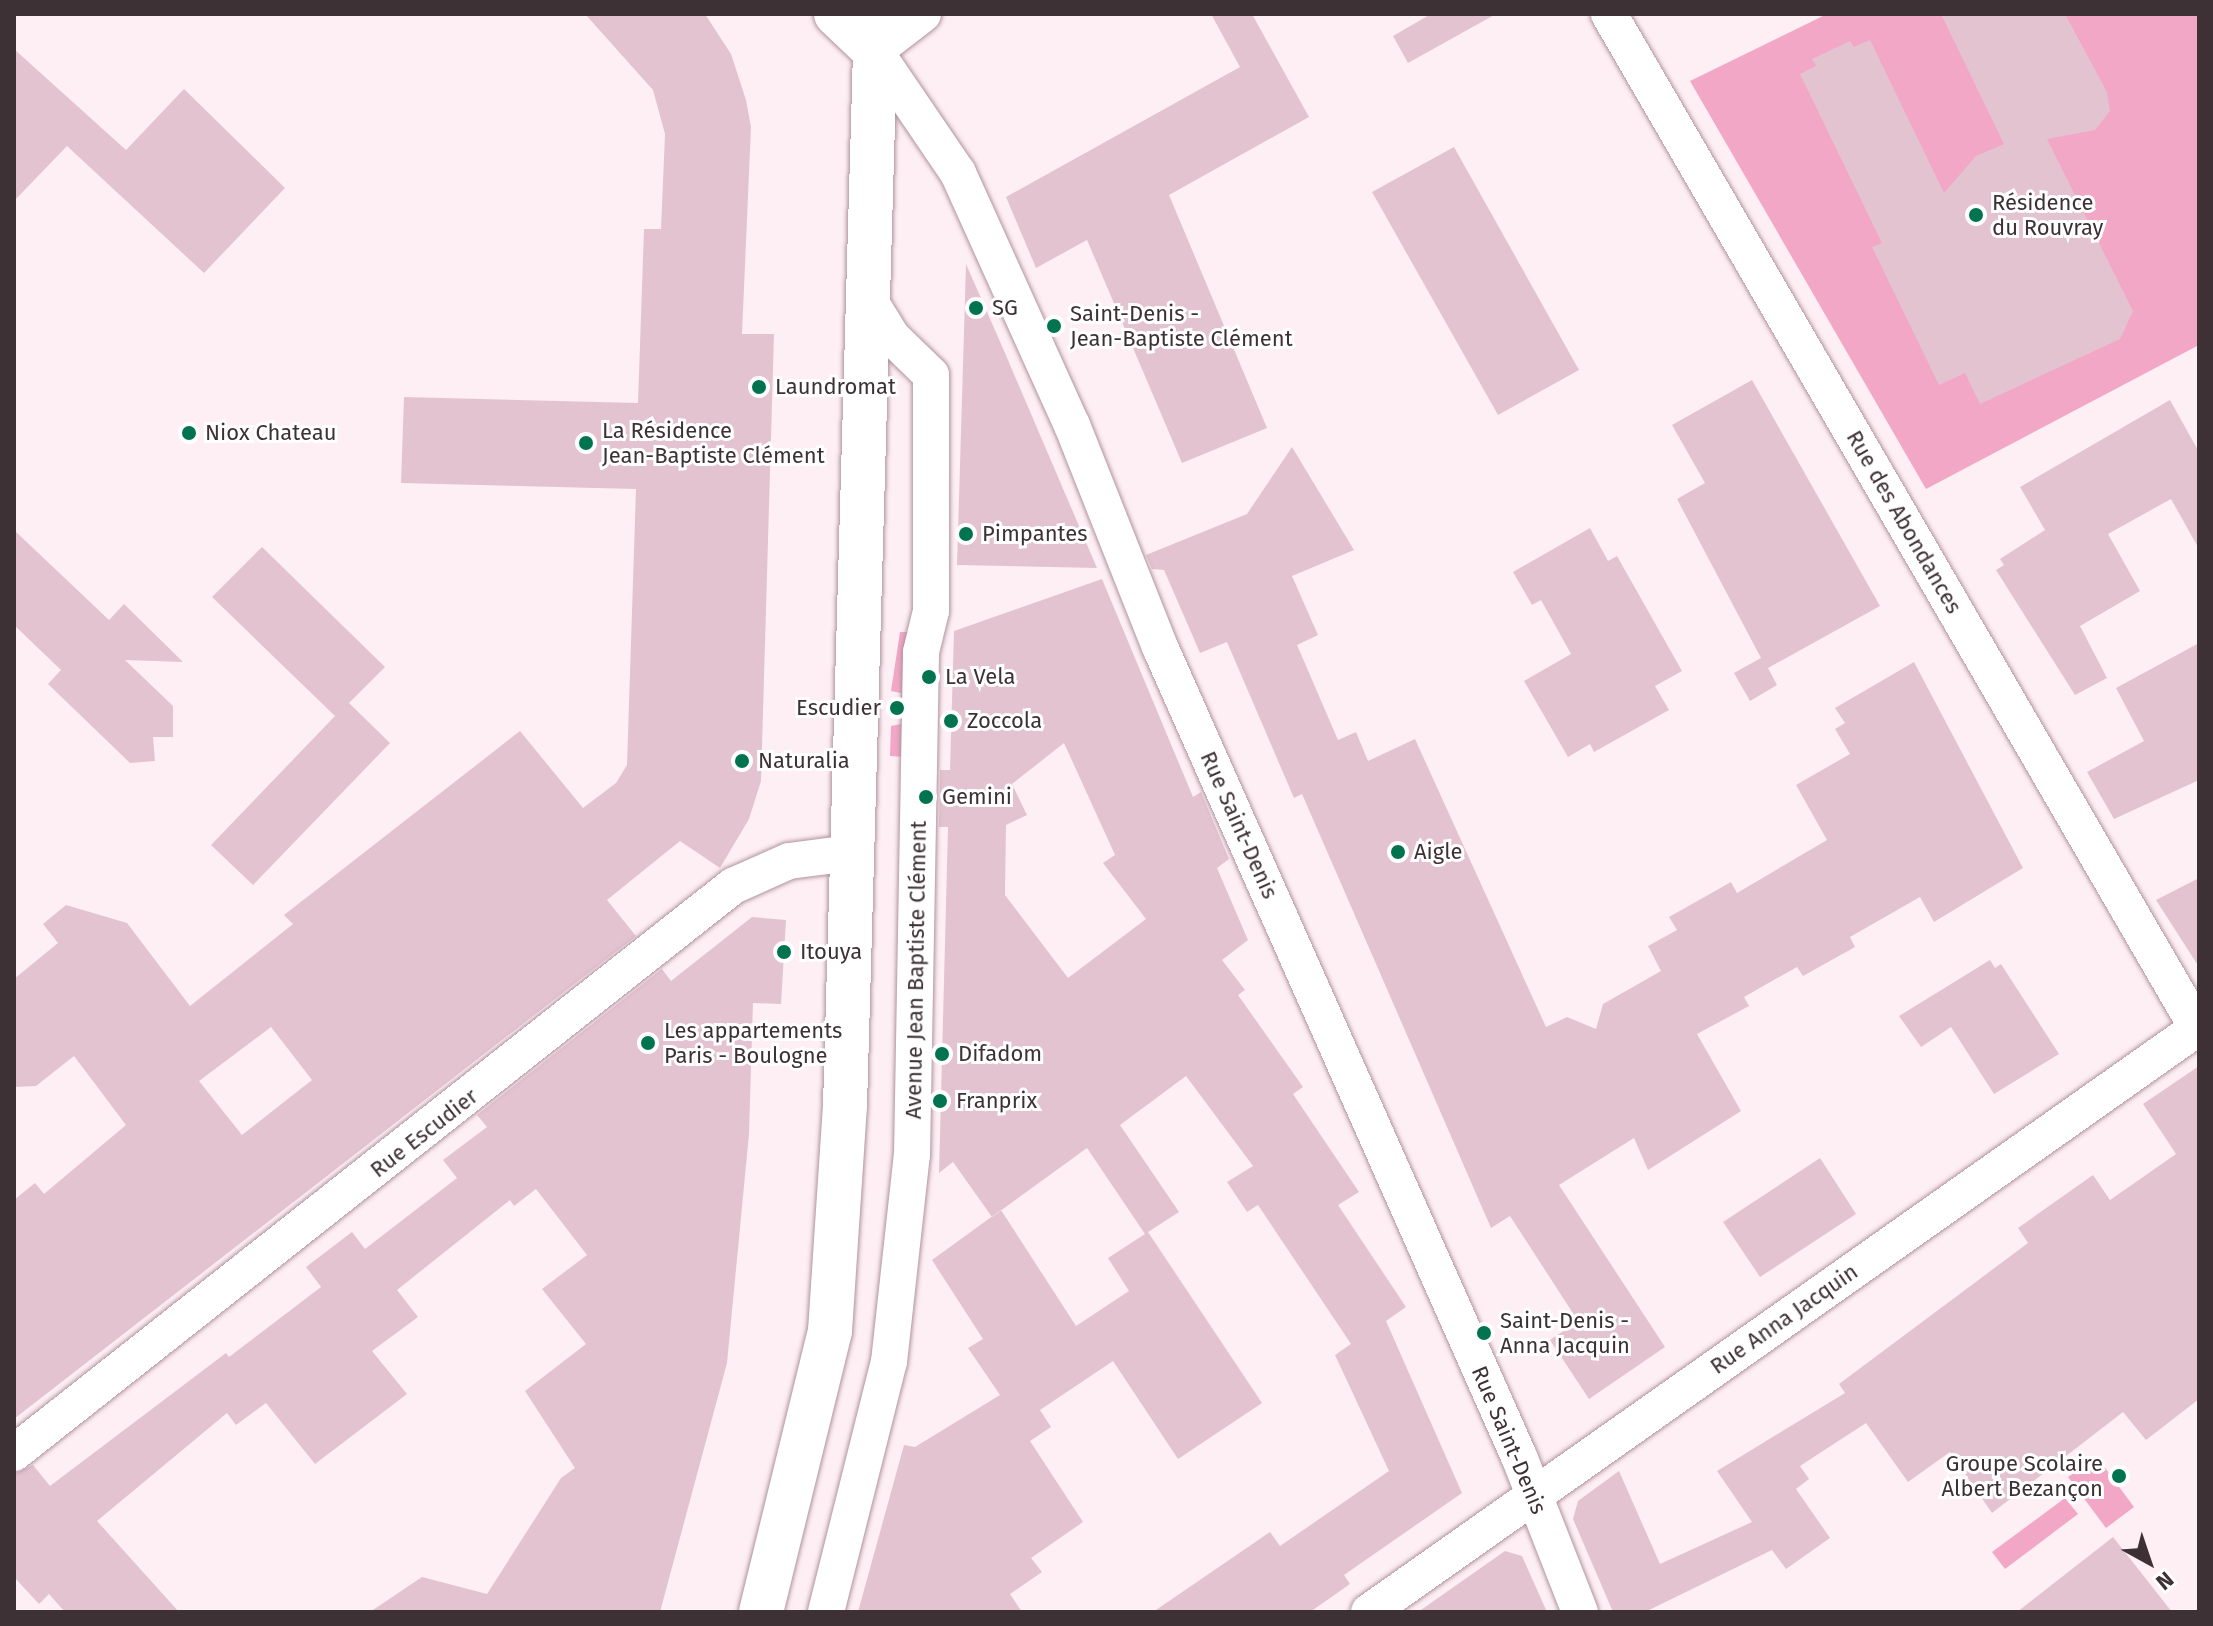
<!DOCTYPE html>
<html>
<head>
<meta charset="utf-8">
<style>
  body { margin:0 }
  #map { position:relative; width:2213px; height:1626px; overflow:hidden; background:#fdeff4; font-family:"Fira Sans",sans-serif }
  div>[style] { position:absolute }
  .green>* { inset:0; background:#f2a7c7 }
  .building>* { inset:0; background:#e4c3d0 }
  .roads { filter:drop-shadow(0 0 2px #b1929e) drop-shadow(0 0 2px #b1929e) }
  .minor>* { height:36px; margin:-18px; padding:0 18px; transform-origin:18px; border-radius:18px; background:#fff }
  .secondary>* { height:44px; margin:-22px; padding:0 22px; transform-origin:22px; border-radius:22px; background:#fff }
  .dots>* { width:22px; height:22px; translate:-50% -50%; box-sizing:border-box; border:4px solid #fff; border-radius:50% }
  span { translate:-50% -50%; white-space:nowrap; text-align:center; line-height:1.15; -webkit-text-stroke:6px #fff; paint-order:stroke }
  .poi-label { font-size:22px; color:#3e3136 }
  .left { translate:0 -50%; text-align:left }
  .right { translate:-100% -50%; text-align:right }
  .street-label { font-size:22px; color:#3e3136 }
  .frame { position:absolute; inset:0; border:16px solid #3e3136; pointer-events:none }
  .north { position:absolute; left:2109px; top:1522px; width:80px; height:80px; -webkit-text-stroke:6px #fff; paint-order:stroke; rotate:140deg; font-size:22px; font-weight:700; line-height:32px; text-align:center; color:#3e3136 }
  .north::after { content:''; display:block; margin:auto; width:28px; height:36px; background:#3e3136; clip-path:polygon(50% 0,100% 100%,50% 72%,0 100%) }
</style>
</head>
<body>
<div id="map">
  <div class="green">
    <i style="clip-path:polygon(1827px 14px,2199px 14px,2199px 345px,1926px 489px,1690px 81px)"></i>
    <i style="clip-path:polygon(900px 632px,917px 632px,904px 757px,890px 756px,891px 726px,901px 724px,901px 693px,891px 691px)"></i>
    <i style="clip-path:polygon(2097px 1457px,2134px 1507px,2106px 1528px,2068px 1477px)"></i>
    <i style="clip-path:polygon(2065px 1498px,2078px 1514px,2005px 1569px,1992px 1552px)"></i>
  </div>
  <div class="building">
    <i style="clip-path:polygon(evenodd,585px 14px,705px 14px,731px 54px,746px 100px,751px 127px,742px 334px,774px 334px,761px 781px,749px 819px,720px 868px,680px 841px,607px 900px,636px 936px,14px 1419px,14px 1200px,35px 1183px,44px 1194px,126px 1125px,74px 1056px,36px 1086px,14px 1087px,14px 979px,58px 943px,43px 924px,66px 905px,127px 923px,190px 1006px,293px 924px,284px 915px,520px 731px,583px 808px,616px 783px,627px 765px,636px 489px,401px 483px,404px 397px,638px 403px,644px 229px,661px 229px,665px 134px,653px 90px,585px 14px,271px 1027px,312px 1080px,242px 1135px,199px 1081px,271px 1027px)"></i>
    <i style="clip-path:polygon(1211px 14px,1252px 14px,1309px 117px,1169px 195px,1267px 428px,1182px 463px,1087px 240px,1036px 268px,1006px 197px,1240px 67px)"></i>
    <i style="clip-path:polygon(1431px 14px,1496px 14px,1408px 63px,1393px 36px)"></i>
    <i style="clip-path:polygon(1941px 14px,2065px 14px,2107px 92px,2110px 111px,2095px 130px,2047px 139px,2133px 311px,2120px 339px,1980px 404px,1965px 373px,1939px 385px,1872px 247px,1882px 243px,1800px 74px,1816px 66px,1812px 59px,1850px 41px,1854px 47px,1870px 40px,1944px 193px,1976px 156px,2004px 144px)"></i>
    <i style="clip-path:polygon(14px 49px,126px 150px,184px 89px,285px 188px,204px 273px,67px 146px,14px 201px)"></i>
    <i style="clip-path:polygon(1454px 147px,1579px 370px,1498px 415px,1372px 192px)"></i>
    <i style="clip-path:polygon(966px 264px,1005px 353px,1097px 568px,957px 565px)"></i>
    <i style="clip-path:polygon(1752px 380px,1880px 606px,1768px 668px,1777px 685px,1750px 701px,1734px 673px,1761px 658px,1677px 499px,1705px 483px,1672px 425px)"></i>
    <i style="clip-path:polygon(2170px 400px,2199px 452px,2199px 549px,2171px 499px,2108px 534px,2140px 591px,2080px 626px,2107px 678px,2075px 695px,1996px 570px,2004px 565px,2000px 559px,2045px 530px,2020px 487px)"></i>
    <i style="clip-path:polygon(1292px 447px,1354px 550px,1292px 576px,1318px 635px,1297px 645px,1338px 740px,1356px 732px,1368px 761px,1415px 739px,1546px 1027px,1567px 1017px,1596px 1029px,1603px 1004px,1661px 971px,1648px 946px,1677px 930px,1669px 917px,1731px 882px,1737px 893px,1827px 840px,1796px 785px,1850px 754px,1835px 729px,1845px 723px,1835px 708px,1914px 662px,2023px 868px,1934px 922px,1920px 897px,1850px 937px,1855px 947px,1803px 976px,1797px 967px,1744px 997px,1749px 1006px,1697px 1034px,1741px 1111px,1648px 1170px,1634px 1138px,1559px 1185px,1665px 1347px,1589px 1399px,1550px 1340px,1578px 1321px,1510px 1216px,1491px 1228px,1302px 794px,1294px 798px,1227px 642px,1200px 653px,1164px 570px,1152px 569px,1146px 555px,1247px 514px)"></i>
    <i style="clip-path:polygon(1590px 528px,1608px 561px,1617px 556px,1682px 671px,1655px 686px,1669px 710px,1594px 752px,1590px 744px,1568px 757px,1524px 681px,1571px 654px,1541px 600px,1532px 605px,1513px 572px)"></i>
    <i style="clip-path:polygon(14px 530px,109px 620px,124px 604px,183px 662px,125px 660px,173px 706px,173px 737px,153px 737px,155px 761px,130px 763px,48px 684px,61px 670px,14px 625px)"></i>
    <i style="clip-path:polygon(262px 547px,385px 667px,349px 703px,390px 743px,253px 885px,211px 845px,335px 716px,212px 597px)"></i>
    <i style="clip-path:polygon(evenodd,1102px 579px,1193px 797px,1201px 792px,1229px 859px,1217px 868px,1248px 940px,1222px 960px,1245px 990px,1238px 995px,1303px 1087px,1293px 1094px,1359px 1192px,1338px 1205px,1406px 1307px,1386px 1321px,1462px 1493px,1344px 1575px,1350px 1584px,1310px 1612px,1153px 1612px,1270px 1532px,1280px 1546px,1389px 1471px,1335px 1355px,1351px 1344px,1258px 1205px,1247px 1212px,1227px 1182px,1253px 1166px,1186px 1076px,1120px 1125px,1179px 1212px,1148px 1232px,1262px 1403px,1178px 1459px,1113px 1361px,1040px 1410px,1051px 1427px,1030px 1441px,1083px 1522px,1031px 1558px,1042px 1572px,1010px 1594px,1022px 1612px,858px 1612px,904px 1445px,915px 1447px,1000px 1395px,968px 1348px,983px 1339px,932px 1260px,1001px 1210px,1076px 1326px,1129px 1291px,1108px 1258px,1145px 1234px,1087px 1148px,992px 1217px,953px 1162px,939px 1173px,948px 827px,939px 827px,940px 770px,950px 770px,954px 631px,1102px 579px,1064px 743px,1115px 855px,1103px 863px,1146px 919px,1068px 978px,1005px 895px,1006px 825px,1027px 815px,1012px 784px,1064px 743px)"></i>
    <i style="clip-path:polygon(2199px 643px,2199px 780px,2114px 819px,2087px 772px,2144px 741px,2116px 688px)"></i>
    <i style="clip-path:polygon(2199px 878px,2199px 967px,2156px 900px)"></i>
    <i style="clip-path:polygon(752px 917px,786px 920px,781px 1004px,753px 1003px,749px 1134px,727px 1363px,660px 1612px,370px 1612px,422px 1577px,487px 1594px,561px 1478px,575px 1468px,525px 1391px,586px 1344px,542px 1289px,587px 1255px,536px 1189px,514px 1206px,510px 1200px,397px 1290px,418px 1317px,372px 1351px,407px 1394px,315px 1464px,266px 1403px,236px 1425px,227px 1413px,97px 1521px,179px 1612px,65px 1612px,49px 1594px,39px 1604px,14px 1577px,14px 1474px,33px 1465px,50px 1486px,226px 1353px,229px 1357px,321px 1287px,306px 1267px,352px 1232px,365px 1249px,457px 1178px,443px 1160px,487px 1127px,477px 1115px,662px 969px,671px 981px)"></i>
    <i style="clip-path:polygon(1990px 960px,1995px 968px,2001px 964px,2059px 1054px,1994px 1094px,1951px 1027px,1921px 1047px,1899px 1016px)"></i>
    <i style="clip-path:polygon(2199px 1066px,2199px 1399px,2146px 1440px,2123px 1412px,1992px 1513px,1950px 1452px,1908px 1482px,1866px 1423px,1800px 1466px,1809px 1479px,1796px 1489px,1830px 1538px,1786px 1569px,1772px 1550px,1645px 1612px,1613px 1612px,1573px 1519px,1578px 1501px,1619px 1471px,1660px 1564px,1752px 1522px,1717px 1471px,1845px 1393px,1839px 1384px,2028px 1243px,2018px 1228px,2093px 1175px,2110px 1200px,2176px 1154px,2143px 1104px)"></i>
    <i style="clip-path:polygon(1820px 1158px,1856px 1214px,1760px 1277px,1723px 1222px)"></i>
    <i style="clip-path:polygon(2113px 1537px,2172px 1612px,2017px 1612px)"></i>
    <i style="clip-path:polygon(1505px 1551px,1522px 1556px,1547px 1612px,1418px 1612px)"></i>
  </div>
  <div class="roads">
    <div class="minor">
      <i style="left:923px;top:14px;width:61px;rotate:142.4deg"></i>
      <i style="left:875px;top:51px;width:148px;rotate:55.8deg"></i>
      <i style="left:958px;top:173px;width:277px;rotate:65.7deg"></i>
      <i style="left:1072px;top:425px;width:239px;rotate:68.4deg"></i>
      <i style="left:1160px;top:647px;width:888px;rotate:66.09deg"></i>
      <i style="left:1520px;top:1459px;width:164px;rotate:68.6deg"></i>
      <i style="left:1609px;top:14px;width:1176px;rotate:59.88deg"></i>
      <i style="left:14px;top:1453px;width:916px;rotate:-38.26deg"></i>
      <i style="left:733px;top:886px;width:61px;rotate:-24.1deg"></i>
      <i style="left:789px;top:861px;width:63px;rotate:-7.4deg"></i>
      <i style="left:826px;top:1612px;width:258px;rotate:-75.9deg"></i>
      <i style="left:889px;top:1362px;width:208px;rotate:-83.7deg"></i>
      <i style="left:912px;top:1155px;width:503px;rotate:-88.97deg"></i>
      <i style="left:921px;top:652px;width:42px;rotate:-76.3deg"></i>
      <i style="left:931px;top:611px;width:236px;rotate:-90deg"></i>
      <i style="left:931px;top:375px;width:54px;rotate:-135.7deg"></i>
      <i style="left:892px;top:337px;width:46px;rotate:-121.6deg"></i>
      <i style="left:1369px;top:1612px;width:1015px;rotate:-35.18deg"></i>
    </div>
    <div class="secondary">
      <i style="left:836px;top:14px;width:54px;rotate:43.5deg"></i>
      <i style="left:761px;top:1612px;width:289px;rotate:-76.2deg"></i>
      <i style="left:830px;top:1331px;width:225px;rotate:-86.2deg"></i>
      <i style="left:845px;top:1106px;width:1092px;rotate:-88.37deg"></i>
    </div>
  </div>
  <div class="dots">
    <i style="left:1976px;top:215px;background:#01744f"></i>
    <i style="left:976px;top:308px;background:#01744f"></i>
    <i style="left:1054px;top:326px;background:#01744f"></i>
    <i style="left:759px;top:387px;background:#01744f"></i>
    <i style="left:189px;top:433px;background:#01744f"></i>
    <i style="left:586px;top:443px;background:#01744f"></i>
    <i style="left:966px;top:534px;background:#01744f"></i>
    <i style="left:929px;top:677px;background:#01744f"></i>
    <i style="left:897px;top:708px;background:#01744f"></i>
    <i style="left:951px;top:721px;background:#01744f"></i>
    <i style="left:742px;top:761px;background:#01744f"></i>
    <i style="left:926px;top:797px;background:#01744f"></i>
    <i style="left:1398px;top:852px;background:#01744f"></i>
    <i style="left:784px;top:952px;background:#01744f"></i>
    <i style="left:648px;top:1043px;background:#01744f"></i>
    <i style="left:942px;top:1054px;background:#01744f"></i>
    <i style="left:940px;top:1101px;background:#01744f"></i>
    <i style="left:1484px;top:1333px;background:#01744f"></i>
    <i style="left:2119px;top:1476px;background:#01744f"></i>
  </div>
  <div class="poi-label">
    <span class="left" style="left:1992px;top:215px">Résidence<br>du Rouvray</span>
    <span class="left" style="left:992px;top:308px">SG</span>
    <span class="left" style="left:1070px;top:326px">Saint-Denis -<br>Jean-Baptiste Clément</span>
    <span class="left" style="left:775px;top:387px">Laundromat</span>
    <span class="left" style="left:602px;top:443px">La Résidence<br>Jean-Baptiste Clément</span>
    <span class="left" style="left:205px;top:433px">Niox Chateau</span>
    <span class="left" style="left:982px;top:534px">Pimpantes</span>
    <span class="left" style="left:945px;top:677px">La Vela</span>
    <span class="right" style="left:881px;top:708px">Escudier</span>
    <span class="left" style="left:967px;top:721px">Zoccola</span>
    <span class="left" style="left:758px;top:761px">Naturalia</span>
    <span class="left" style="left:942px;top:797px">Gemini</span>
    <span class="left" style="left:1414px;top:852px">Aigle</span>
    <span class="left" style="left:800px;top:952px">Itouya</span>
    <span class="left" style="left:664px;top:1043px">Les appartements<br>Paris - Boulogne</span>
    <span class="left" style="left:958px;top:1054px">Difadom</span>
    <span class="left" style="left:956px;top:1101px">Franprix</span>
    <span class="left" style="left:1500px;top:1333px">Saint-Denis -<br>Anna Jacquin</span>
    <span class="right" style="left:2103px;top:1476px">Groupe Scolaire<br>Albert Bezançon</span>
  </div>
  <div class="street-label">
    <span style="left:1904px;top:522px;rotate:60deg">Rue des Abondances</span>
    <span style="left:1239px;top:825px;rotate:66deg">Rue Saint-Denis</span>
    <span style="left:916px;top:970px;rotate:-89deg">Avenue Jean Baptiste Clément</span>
    <span style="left:424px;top:1133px;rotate:-38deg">Rue Escudier</span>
    <span style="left:1784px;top:1319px;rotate:-35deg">Rue Anna Jacquin</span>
    <span style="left:1509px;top:1440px;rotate:67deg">Rue Saint-Denis</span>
  </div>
  <div class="frame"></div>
  <div class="north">N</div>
</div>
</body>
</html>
